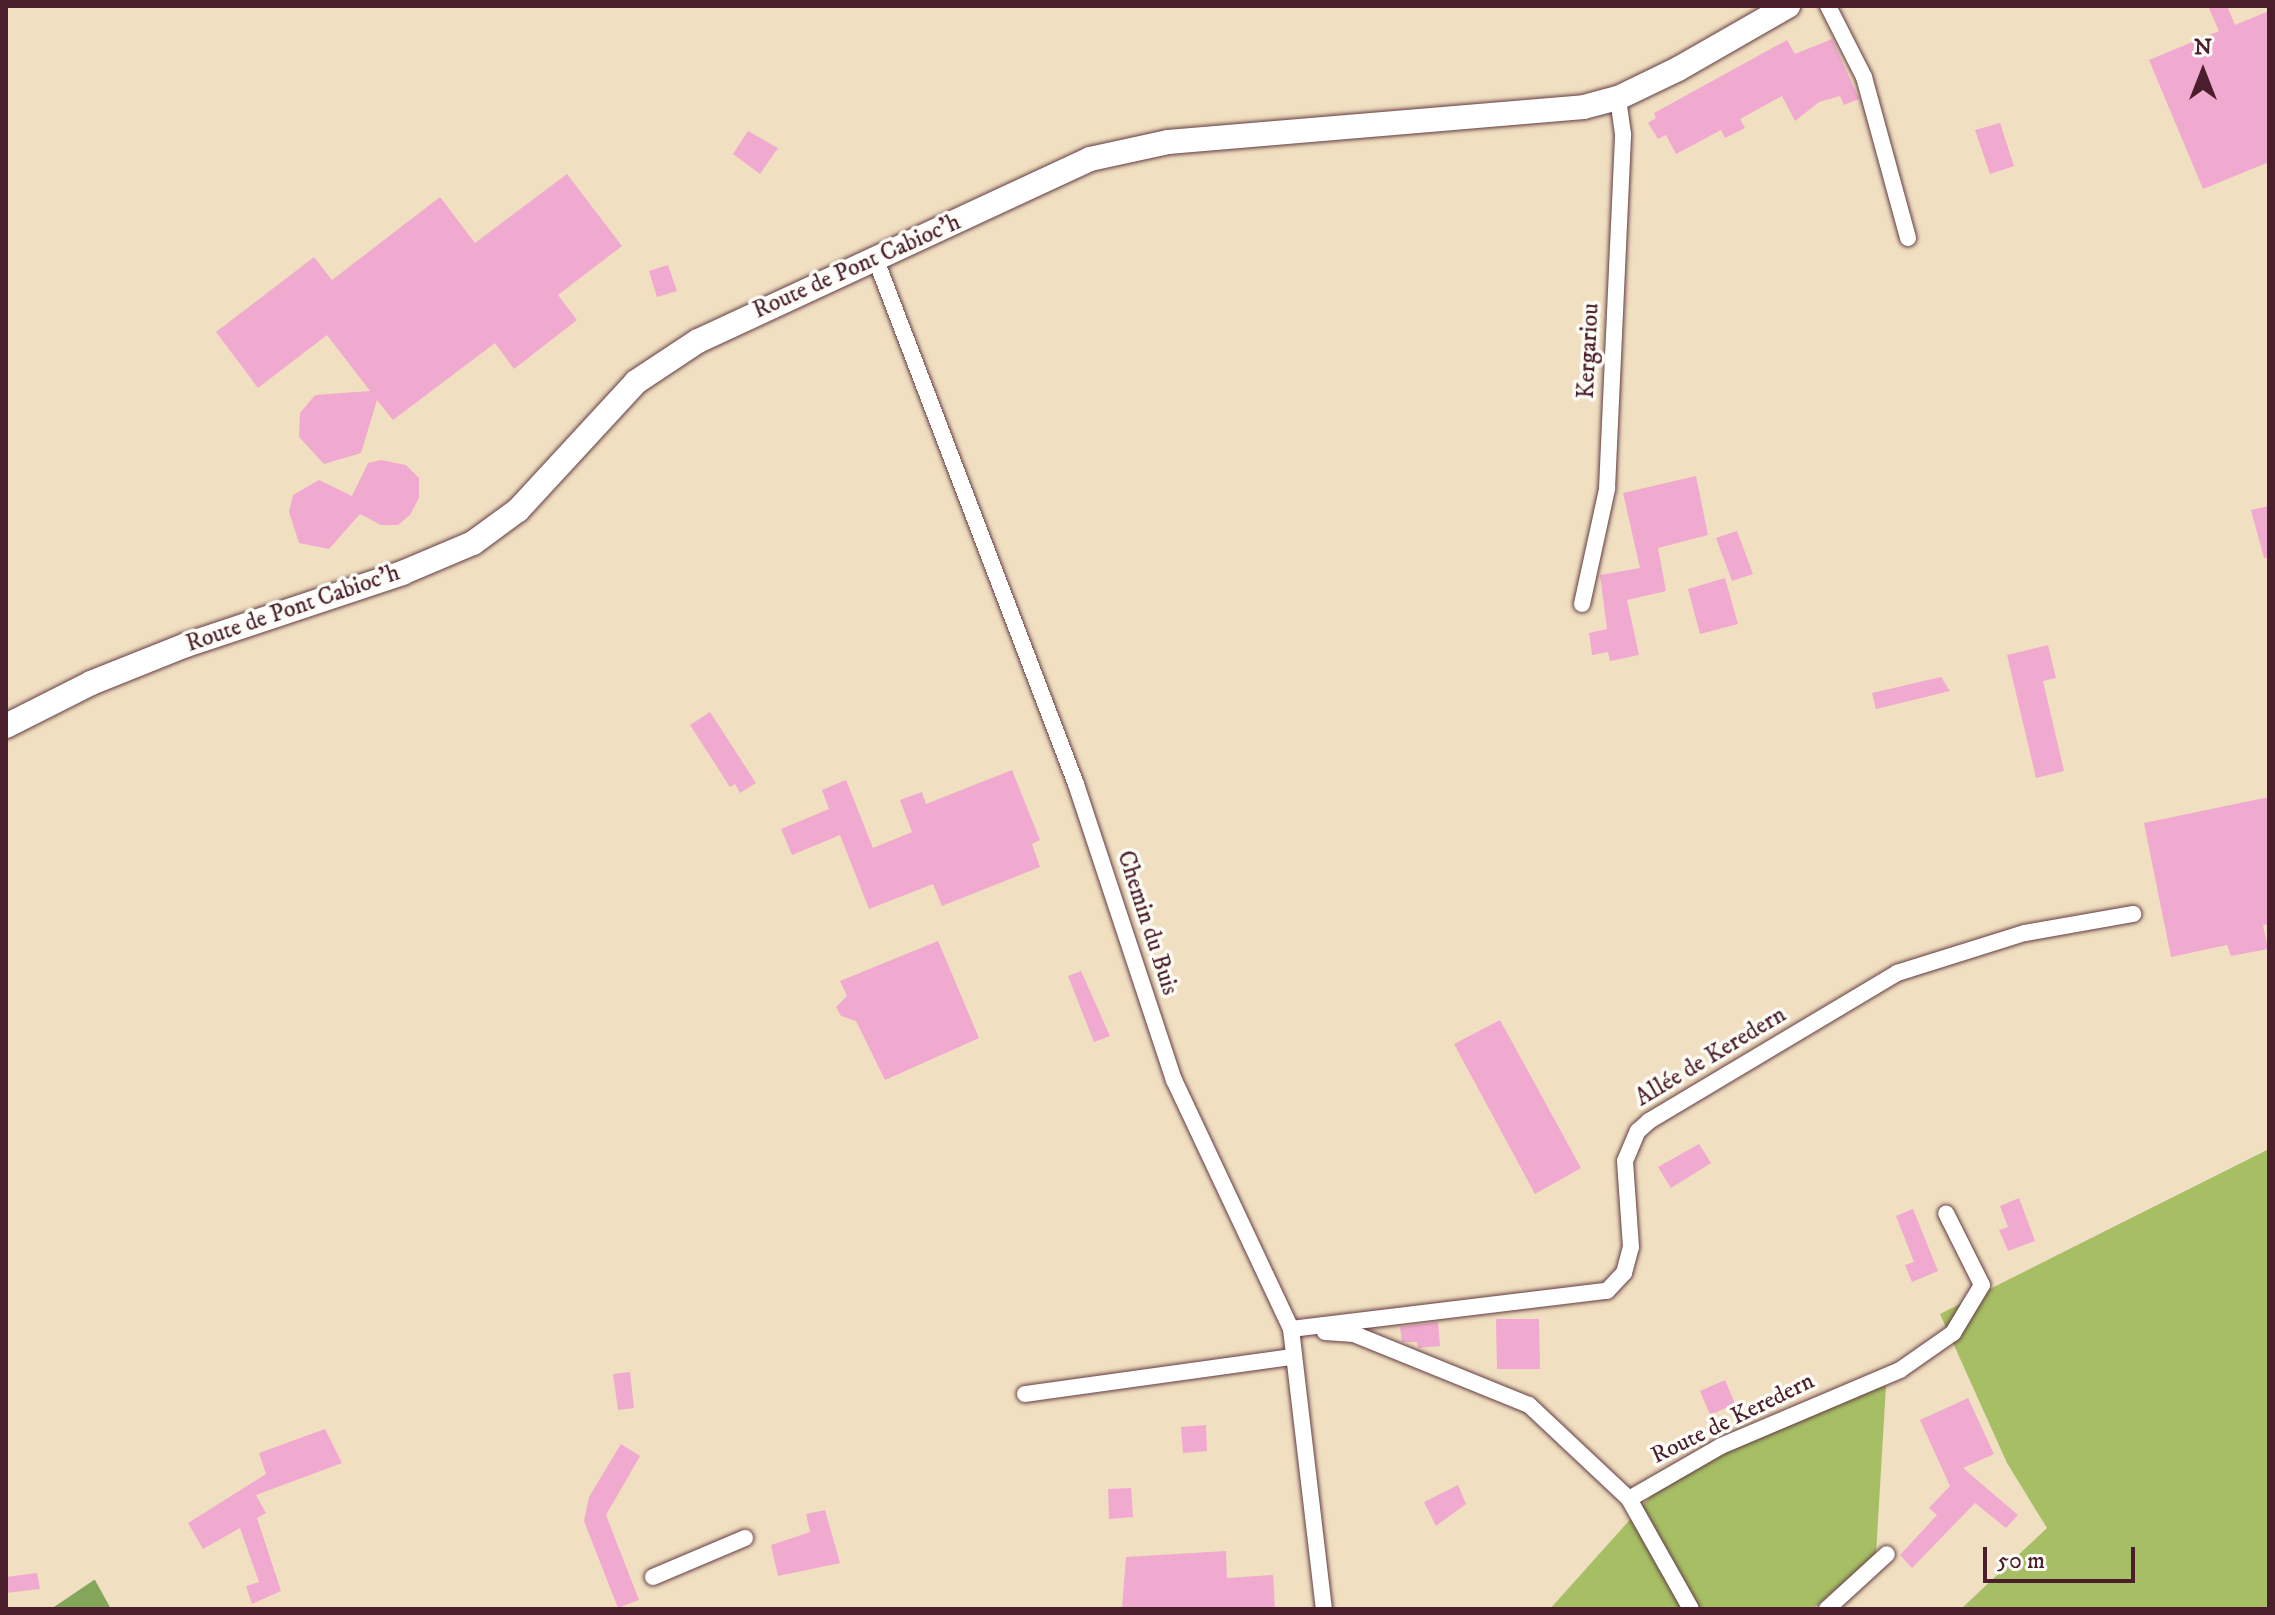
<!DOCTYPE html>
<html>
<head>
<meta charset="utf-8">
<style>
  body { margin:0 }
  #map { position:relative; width:2275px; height:1615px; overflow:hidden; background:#f1dfc1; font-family:"IM FELL DW Pica",serif }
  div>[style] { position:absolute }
  .green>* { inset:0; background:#a6bf65 }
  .forest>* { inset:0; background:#84a65a }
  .building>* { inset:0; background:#f0aacf }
  .roads { filter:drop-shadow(0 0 2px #633c42) drop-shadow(0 0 2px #633c42) }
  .street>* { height:16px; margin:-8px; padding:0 8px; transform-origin:8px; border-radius:8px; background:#fff }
  .secondary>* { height:24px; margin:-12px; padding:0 12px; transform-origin:12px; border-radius:12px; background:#fff }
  span { translate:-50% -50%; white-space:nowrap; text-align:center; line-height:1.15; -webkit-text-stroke:7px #fdfcf7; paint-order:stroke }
  .street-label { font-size:24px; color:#4a1f2b }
  .frame { position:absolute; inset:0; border:8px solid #4a1f2b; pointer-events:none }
  .north { position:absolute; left:2163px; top:32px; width:80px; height:80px; -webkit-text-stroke:6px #fdfcf7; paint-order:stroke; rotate:0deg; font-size:22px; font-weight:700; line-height:32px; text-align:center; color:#4a1f2b }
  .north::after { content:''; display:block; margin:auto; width:28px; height:36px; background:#4a1f2b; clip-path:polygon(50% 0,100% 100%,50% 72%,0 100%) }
  .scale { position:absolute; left:1983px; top:1547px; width:152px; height:36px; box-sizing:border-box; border:4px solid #4a1f2b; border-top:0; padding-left:10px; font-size:24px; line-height:28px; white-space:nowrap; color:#4a1f2b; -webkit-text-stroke:6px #fdfcf7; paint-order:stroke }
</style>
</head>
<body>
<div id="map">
  <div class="green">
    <i style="clip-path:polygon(2269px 1149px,2269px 1609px,1961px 1609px,2047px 1528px,2007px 1463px,1940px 1314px)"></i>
    <i style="clip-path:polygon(1887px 1369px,1876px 1554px,1813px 1609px,1550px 1609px,1686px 1457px)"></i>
  </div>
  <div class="forest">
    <i style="clip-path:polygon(95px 1580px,111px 1609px,51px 1609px,94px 1580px)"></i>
  </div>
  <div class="building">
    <i style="clip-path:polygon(2208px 6px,2227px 6px,2235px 25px,2269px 11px,2269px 162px,2203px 189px,2149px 60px,2219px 31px)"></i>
    <i style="clip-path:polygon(1832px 39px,1859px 99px,1844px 105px,1840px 96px,1819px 102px,1795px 121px,1782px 96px,1740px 119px,1745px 128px,1725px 138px,1721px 130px,1676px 154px,1666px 135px,1658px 139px,1648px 123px,1656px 118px,1654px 113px,1787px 40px,1795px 54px)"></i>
    <i style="clip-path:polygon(2000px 123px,2014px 166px,1990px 174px,1975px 130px)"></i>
    <i style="clip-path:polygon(748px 131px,778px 148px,760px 174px,733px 154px)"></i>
    <i style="clip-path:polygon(567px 174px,622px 246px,558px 295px,577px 320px,514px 369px,495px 343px,393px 420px,377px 400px,361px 453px,324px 464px,299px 437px,300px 413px,315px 395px,370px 391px,327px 335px,258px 388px,216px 332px,314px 257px,332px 280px,440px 197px,475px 243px)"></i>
    <i style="clip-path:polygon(668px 265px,677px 291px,657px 297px,649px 271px)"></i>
    <i style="clip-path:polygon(381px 460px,406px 465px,419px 478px,419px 498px,410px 515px,398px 525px,381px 525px,360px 514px,329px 549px,299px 543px,289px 512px,293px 495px,319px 480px,352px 496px,368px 463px)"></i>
    <i style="clip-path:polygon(1696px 476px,1708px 535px,1658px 548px,1666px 591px,1627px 600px,1639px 655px,1610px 661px,1608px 652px,1592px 655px,1589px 633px,1607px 629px,1600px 575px,1640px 568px,1623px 493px)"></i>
    <i style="clip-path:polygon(2269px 506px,2269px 557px,2264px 558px,2251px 510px)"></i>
    <i style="clip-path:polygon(1737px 531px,1753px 574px,1732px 581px,1716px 538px)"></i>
    <i style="clip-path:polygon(1725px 578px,1738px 624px,1700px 634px,1688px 589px)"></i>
    <i style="clip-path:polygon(2048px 645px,2056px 678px,2043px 681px,2064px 771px,2036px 778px,2007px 655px)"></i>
    <i style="clip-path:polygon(1941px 677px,1950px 691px,1876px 709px,1872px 693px)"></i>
    <i style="clip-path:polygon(710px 712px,756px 783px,740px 793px,735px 784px,730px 787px,690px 725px)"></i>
    <i style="clip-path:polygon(1012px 770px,1040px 840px,1032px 844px,1040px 867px,942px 906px,933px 884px,869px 909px,840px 835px,792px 855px,781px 829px,829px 809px,822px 790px,846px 780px,873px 848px,912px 832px,900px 800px,922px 792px,926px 804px)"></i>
    <i style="clip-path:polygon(2269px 797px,2269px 924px,2263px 925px,2268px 949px,2231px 956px,2227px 945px,2171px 957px,2144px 823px)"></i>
    <i style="clip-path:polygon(938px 941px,979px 1038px,885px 1080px,856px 1021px,841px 1016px,836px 1007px,847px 996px,840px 981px)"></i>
    <i style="clip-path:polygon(1081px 971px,1110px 1036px,1094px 1042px,1068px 976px)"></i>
    <i style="clip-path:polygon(1500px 1020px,1581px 1168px,1535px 1194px,1454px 1044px)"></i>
    <i style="clip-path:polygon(1699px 1144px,1711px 1163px,1671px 1188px,1658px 1167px)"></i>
    <i style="clip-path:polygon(2019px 1198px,2035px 1241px,2008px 1251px,1999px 1230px,2008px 1227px,2000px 1206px)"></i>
    <i style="clip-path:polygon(1913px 1209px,1938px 1271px,1912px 1282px,1905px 1265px,1914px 1262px,1896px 1216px)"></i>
    <i style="clip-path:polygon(1496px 1319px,1539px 1319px,1540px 1369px,1497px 1369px)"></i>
    <i style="clip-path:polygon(1438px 1322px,1440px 1346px,1418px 1348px,1417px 1342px,1402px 1342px,1400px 1327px)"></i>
    <i style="clip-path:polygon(630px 1372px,634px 1408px,618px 1410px,613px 1374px)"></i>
    <i style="clip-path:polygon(1725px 1380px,1735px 1404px,1710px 1415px,1700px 1391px)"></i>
    <i style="clip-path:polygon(1968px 1398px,1994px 1454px,1963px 1468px,2018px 1515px,2006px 1528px,1975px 1503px,1912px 1568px,1900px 1555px,1937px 1515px,1929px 1508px,1950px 1486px,1920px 1420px)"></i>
    <i style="clip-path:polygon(1206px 1425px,1207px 1451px,1183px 1453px,1181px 1427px)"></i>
    <i style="clip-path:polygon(325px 1429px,342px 1463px,256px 1495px,266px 1513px,257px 1518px,281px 1591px,252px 1604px,246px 1586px,259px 1582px,240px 1528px,203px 1549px,188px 1523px,266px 1474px,259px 1453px)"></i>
    <i style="clip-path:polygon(621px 1444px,640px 1456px,606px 1515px,639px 1600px,618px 1608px,584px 1521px,589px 1497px)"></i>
    <i style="clip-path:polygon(1458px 1485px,1466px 1504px,1436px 1526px,1424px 1502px)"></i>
    <i style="clip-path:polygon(1131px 1488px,1133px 1517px,1109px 1519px,1108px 1489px)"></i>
    <i style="clip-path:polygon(825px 1510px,840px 1563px,778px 1576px,771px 1545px,810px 1532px,806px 1514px)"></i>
    <i style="clip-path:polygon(1226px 1551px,1227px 1578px,1273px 1575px,1275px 1609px,1122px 1609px,1126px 1557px)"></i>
    <i style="clip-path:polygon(37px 1573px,40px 1589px,6px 1593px,6px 1577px)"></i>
  </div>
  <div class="roads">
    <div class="street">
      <i style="left:1828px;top:6px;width:80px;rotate:63.1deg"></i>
      <i style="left:1864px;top:77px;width:167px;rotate:74.7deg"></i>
      <i style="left:876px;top:260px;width:561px;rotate:69.11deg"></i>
      <i style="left:1076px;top:784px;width:312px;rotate:71.7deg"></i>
      <i style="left:1174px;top:1080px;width:275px;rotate:64.8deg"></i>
      <i style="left:1291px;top:1329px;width:282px;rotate:83.3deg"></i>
      <i style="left:1582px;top:604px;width:118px;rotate:-77.7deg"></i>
      <i style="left:1607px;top:489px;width:355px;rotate:-87.4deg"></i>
      <i style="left:1623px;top:134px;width:36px;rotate:-98deg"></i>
      <i style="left:1291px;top:1329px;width:318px;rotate:-6.9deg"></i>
      <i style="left:1607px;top:1291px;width:25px;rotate:-47deg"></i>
      <i style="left:1624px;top:1273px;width:27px;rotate:-75deg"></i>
      <i style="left:1631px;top:1247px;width:86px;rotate:-94deg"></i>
      <i style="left:1625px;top:1161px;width:33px;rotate:-67deg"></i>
      <i style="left:1638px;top:1131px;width:15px;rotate:-42deg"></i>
      <i style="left:1649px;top:1121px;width:289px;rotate:-30.8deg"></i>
      <i style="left:1897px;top:973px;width:134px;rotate:-17.4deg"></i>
      <i style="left:2025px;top:933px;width:110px;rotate:-10deg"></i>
      <i style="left:1325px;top:1332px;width:29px;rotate:4deg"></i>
      <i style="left:1354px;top:1334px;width:189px;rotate:22.1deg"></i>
      <i style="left:1529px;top:1405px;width:137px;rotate:43.2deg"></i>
      <i style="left:1629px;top:1499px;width:126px;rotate:60.6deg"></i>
      <i style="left:1025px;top:1394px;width:271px;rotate:-7.9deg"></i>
      <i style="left:1629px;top:1499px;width:106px;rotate:-29.9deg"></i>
      <i style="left:1721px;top:1446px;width:194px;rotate:-23deg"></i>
      <i style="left:1900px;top:1370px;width:65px;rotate:-34.9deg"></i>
      <i style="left:1953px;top:1333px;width:56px;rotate:-58.9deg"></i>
      <i style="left:1982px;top:1285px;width:80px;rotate:-116.6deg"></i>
      <i style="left:653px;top:1577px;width:100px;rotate:-23deg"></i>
      <i style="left:1827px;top:1609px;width:81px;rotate:-42.5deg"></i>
    </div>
    <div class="secondary">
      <i style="left:6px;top:726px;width:95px;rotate:-26.8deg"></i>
      <i style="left:91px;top:683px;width:102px;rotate:-21.8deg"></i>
      <i style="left:186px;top:645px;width:228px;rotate:-18.4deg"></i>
      <i style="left:402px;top:573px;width:77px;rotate:-22.9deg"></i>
      <i style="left:473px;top:543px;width:56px;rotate:-36.3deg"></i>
      <i style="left:518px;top:510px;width:174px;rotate:-47.3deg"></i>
      <i style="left:636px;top:382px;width:74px;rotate:-33.5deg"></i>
      <i style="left:698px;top:341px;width:432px;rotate:-24.9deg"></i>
      <i style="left:1090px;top:159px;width:80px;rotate:-12.3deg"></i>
      <i style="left:1168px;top:142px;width:417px;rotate:-4.8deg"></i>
      <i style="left:1584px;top:107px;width:35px;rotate:-15deg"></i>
      <i style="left:1618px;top:98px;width:67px;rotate:-25.8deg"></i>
      <i style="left:1678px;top:69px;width:127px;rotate:-29.8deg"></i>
    </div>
  </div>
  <div class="street-label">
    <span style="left:857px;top:267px;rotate:-24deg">Route de Pont Cabioc'h</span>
    <span style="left:1589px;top:351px;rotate:-87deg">Kergariou</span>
    <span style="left:293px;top:609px;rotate:-19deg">Route de Pont Cabioc'h</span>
    <span style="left:1147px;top:923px;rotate:72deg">Chemin du Buis</span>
    <span style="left:1711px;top:1057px;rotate:-31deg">Allée de Keredern</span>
    <span style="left:1733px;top:1419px;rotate:-26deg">Route de Keredern</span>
  </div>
  <div class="frame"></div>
  <div class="north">N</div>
  <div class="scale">50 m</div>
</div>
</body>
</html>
